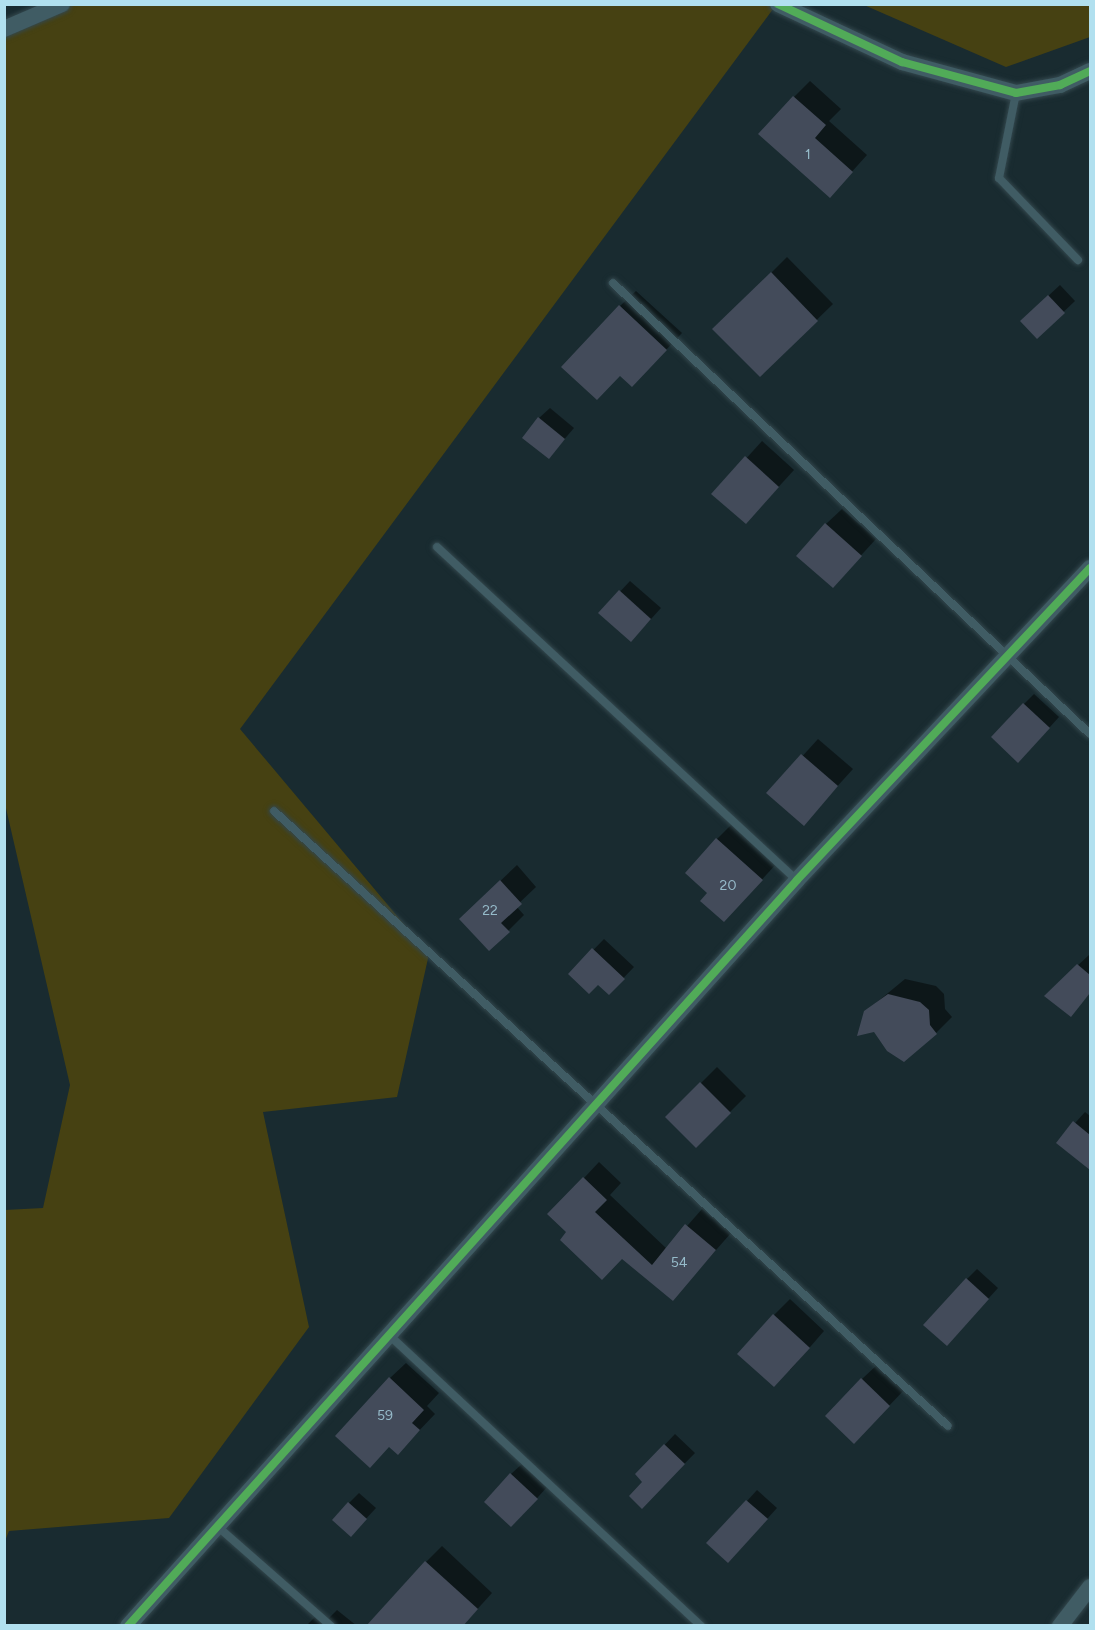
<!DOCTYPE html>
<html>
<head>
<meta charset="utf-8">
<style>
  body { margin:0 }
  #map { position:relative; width:1095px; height:1630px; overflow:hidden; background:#192b30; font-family:Figtree,sans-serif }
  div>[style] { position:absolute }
  .green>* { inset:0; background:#464112 }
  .shadow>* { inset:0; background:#0007 }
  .building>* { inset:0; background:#434b5a }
  .roads { filter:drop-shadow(0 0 2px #33474d) drop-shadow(0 0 2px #33474d) }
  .lane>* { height:8px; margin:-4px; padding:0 4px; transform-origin:4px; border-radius:4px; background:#405c64 }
  .street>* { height:16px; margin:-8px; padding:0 8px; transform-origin:8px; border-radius:8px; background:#405c64 }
  .cycleway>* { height:8px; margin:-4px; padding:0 4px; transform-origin:4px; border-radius:4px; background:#51ab58 }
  span { translate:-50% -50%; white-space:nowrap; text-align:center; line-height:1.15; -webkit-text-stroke:4.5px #04262f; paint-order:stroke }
  .number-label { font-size:14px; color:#96bbca }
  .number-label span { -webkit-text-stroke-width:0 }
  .frame { position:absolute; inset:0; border:6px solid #b1e0ef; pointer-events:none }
</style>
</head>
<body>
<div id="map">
  <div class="green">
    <i style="clip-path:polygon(43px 4px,776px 5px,240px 729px,429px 954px,397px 1097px,263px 1112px,309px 1327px,169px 1518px,9px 1531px,5px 1541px,5px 1210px,43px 1208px,70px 1085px,5px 804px,5px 24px)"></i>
    <i style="clip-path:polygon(864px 5px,1090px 5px,1090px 37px,1006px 67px)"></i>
  </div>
  <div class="shadow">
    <i style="clip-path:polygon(810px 81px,841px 109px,829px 121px,867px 155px,830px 196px,794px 97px)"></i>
    <i style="clip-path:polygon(787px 257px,833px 304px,760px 375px,715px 329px)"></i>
    <i style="clip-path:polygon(1060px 285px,1075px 301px,1037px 337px,1032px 311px)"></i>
    <i style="clip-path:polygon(636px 291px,682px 333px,648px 369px,620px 306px)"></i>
    <i style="clip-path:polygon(550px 408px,574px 428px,549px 457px,539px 418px)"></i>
    <i style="clip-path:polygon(762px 441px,794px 470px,761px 506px,714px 494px)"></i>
    <i style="clip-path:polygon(842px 509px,876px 539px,833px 586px,826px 524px)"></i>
    <i style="clip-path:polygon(630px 581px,661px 608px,641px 630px,600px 613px)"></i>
    <i style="clip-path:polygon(1034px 694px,1059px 717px,1029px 750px,1024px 704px)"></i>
    <i style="clip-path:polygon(818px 739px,853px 769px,804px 823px,769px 793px)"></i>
    <i style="clip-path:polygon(733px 823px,777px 863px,740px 904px,709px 893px,717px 839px)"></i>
    <i style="clip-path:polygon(517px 865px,536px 887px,516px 906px,524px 915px,508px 931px,477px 903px)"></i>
    <i style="clip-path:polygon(604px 939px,634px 967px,609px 993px,598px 983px,570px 974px)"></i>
    <i style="clip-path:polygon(1089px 955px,1090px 993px,1071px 1015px,1046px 995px)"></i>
    <i style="clip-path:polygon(905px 979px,936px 986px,944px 994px,945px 1009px,952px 1017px,936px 1033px,865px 1012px)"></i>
    <i style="clip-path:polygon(717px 1067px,746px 1096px,696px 1146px,667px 1117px)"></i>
    <i style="clip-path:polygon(1085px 1112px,1090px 1116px,1090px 1169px,1058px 1142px)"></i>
    <i style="clip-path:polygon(599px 1162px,621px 1183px,610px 1195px,667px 1249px,702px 1209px,731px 1233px,673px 1299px,622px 1257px,568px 1232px,584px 1178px)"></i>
    <i style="clip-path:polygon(977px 1269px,998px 1288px,957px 1333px,967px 1279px)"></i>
    <i style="clip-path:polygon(790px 1299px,824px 1331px,790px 1370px,774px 1315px)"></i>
    <i style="clip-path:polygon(406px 1363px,439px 1393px,427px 1406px,435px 1414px,413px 1437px,390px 1445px,390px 1378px)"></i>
    <i style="clip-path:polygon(878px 1364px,905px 1389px,870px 1426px,862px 1379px)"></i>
    <i style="clip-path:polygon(675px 1434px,695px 1453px,642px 1507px,644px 1482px,637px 1474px)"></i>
    <i style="clip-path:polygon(522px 1464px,547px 1487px,522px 1515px,511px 1474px)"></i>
    <i style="clip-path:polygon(757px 1490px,777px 1508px,739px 1550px,709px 1543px)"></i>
    <i style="clip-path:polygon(359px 1493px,376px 1508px,351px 1535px,349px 1503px)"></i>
    <i style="clip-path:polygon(442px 1546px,492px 1593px,462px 1626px,426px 1562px)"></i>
    <i style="clip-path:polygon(337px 1610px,357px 1626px,306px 1626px,320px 1612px,328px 1619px)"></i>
  </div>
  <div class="building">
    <i style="clip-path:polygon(793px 96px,826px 125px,815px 138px,853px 172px,830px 198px,758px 134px)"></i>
    <i style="clip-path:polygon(771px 272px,818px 321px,760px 377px,712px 329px)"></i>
    <i style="clip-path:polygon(1048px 295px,1065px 313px,1037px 339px,1020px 321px)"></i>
    <i style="clip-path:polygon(619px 305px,667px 350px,632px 387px,620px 376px,597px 400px,561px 367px)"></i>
    <i style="clip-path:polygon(538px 417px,565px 439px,549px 459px,522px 438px)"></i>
    <i style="clip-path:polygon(745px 456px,779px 487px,746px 524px,711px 494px)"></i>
    <i style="clip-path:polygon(825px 523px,862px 556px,833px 588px,796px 556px)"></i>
    <i style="clip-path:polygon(619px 590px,651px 619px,631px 642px,598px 613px)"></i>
    <i style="clip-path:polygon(1023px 703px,1050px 728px,1018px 763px,991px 737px)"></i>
    <i style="clip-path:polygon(801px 754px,838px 786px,804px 826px,766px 793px)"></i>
    <i style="clip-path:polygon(716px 838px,763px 880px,724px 922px,700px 901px,707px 893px,685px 873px)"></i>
    <i style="clip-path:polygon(500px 880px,522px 904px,501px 923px,510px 932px,489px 951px,459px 919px)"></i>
    <i style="clip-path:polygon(592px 948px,625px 979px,609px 995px,598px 985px,589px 994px,568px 974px)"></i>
    <i style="clip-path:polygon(1077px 964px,1090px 975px,1090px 993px,1071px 1017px,1044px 996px)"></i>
    <i style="clip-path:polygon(888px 994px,920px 1002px,929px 1010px,930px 1025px,937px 1034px,904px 1062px,887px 1051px,874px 1032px,857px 1036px,864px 1011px)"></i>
    <i style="clip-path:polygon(700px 1082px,731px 1113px,696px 1148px,665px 1117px)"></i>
    <i style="clip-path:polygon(1073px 1121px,1090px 1135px,1090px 1170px,1056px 1143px)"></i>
    <i style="clip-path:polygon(583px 1177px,607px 1200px,595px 1212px,652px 1265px,685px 1224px,716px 1250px,673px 1301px,622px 1259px,602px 1280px,560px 1240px,566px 1232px,547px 1214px)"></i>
    <i style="clip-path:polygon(966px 1278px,989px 1299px,947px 1346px,923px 1325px)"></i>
    <i style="clip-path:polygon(773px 1314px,810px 1348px,774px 1387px,737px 1354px)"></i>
    <i style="clip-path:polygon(389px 1377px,424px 1410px,412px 1423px,420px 1430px,398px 1455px,389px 1447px,370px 1468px,335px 1436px)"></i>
    <i style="clip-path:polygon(861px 1378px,890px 1406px,854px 1444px,825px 1416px)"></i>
    <i style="clip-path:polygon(664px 1444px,685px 1464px,642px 1509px,629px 1496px,642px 1482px,635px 1474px)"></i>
    <i style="clip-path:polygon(510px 1473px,538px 1499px,511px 1527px,484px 1502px)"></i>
    <i style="clip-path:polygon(746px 1500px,768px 1519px,728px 1563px,706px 1543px)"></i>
    <i style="clip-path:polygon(348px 1502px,367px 1519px,351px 1537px,332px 1520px)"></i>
    <i style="clip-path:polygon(425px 1561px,478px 1609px,463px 1626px,366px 1626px)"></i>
  </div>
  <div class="roads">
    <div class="lane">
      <i style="left:1016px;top:93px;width:87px;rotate:101.3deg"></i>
      <i style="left:999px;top:178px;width:114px;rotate:46.1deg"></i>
      <i style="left:613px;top:283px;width:656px;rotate:43.4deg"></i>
      <i style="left:437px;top:547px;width:490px;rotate:42.8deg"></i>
      <i style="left:274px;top:811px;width:912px;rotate:42.38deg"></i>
      <i style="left:389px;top:1335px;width:427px;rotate:43deg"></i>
      <i style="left:217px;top:1526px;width:152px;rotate:41.3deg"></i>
    </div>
    <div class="street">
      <i style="left:778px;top:4px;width:137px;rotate:25.1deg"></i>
      <i style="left:902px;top:62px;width:118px;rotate:15.2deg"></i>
      <i style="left:1016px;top:93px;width:45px;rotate:-10.3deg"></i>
      <i style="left:1060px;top:85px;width:33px;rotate:-25deg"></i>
      <i style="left:4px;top:29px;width:63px;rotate:-23.3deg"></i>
      <i style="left:128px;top:1626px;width:1002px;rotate:-48.11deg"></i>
      <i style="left:797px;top:880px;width:428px;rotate:-46.8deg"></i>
      <i style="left:1060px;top:1626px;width:49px;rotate:-52.4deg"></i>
    </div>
  </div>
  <div class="cycleway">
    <i style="left:778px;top:4px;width:137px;rotate:25.1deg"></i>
    <i style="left:902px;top:62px;width:118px;rotate:15.2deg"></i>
    <i style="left:1016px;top:93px;width:45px;rotate:-10.3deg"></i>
    <i style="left:1060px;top:85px;width:33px;rotate:-25deg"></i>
    <i style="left:128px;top:1626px;width:1002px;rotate:-48.11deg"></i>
    <i style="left:797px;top:880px;width:428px;rotate:-46.8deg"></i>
  </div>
  <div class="number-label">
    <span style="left:808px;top:155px">1</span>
    <span style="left:728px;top:886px">20</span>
    <span style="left:490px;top:911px">22</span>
    <span style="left:679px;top:1263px">54</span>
    <span style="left:385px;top:1416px">59</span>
  </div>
  <div class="frame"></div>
</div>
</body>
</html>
